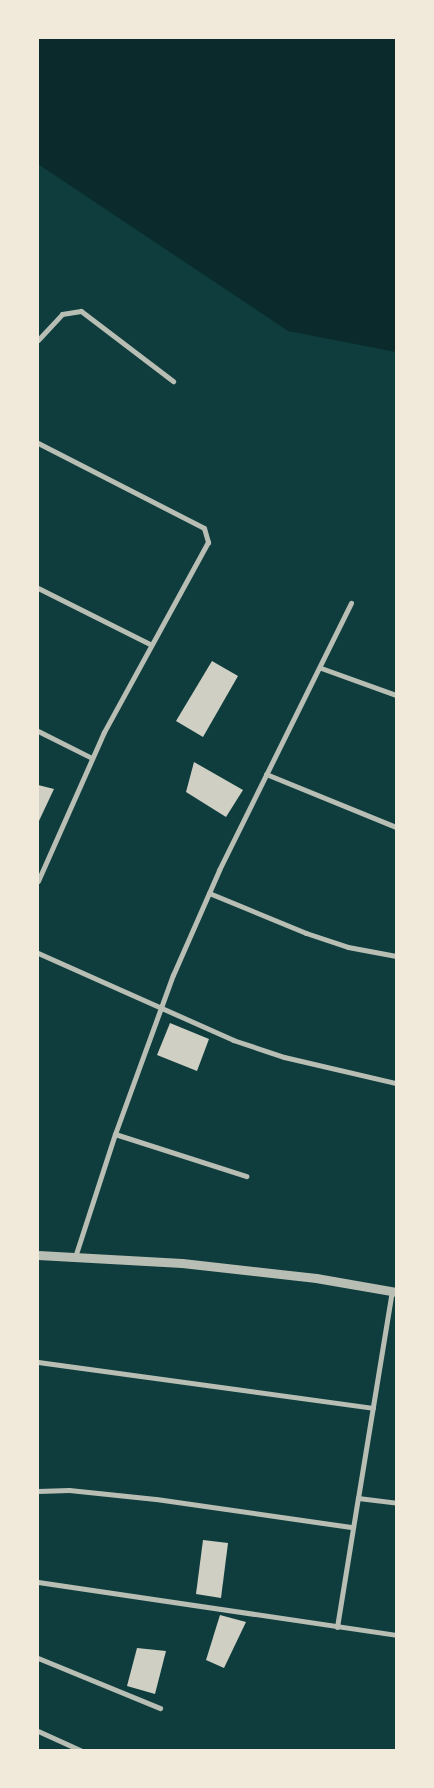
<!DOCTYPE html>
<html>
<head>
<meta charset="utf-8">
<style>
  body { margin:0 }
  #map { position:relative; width:434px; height:1788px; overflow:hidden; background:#0f3d3e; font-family:Manrope,sans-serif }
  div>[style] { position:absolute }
  .water>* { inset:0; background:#0a2a2b }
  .building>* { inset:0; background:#cfcfc3 }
  .minor>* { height:5px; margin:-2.5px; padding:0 2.5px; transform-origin:2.5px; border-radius:2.5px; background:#b8beb3 }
  .tertiary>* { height:9px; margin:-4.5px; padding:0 4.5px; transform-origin:4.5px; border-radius:4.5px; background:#b8beb3 }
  span { translate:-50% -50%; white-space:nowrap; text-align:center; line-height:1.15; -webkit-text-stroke:4px #f1e9da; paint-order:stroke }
  .frame { position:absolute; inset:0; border:39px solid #f1e9da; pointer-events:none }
</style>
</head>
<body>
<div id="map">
  <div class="water">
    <i style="clip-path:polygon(38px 38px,396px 38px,396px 352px,288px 331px,38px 164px)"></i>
  </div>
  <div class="building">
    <i style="clip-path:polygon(212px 661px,238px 676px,203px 737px,176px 721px)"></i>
    <i style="clip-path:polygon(194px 762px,243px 790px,226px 817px,186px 792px)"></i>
    <i style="clip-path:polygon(38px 785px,54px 789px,38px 823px)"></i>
    <i style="clip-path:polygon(170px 1023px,209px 1039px,197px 1071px,157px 1055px)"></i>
    <i style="clip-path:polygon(203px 1540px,228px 1543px,221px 1598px,196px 1594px)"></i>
    <i style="clip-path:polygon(220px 1615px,246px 1622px,224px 1668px,206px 1660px)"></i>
    <i style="clip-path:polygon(137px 1648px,166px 1651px,155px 1694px,127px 1686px)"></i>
  </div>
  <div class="minor">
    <i style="left:38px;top:340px;width:35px;rotate:-47deg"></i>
    <i style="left:62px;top:314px;width:19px;rotate:-9deg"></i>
    <i style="left:81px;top:311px;width:116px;rotate:37.3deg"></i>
    <i style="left:38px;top:443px;width:186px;rotate:27.1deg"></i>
    <i style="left:204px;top:528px;width:15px;rotate:74deg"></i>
    <i style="left:208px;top:542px;width:217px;rotate:118.7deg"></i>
    <i style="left:104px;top:732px;width:163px;rotate:113.9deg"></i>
    <i style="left:38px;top:588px;width:125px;rotate:26.6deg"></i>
    <i style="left:321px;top:668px;width:80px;rotate:19.8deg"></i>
    <i style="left:38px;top:731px;width:60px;rotate:26.6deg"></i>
    <i style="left:266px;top:774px;width:140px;rotate:22.2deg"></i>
    <i style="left:209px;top:893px;width:105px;rotate:22.4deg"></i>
    <i style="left:306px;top:933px;width:44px;rotate:18.4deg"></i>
    <i style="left:348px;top:947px;width:49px;rotate:10.6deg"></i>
    <i style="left:38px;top:953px;width:214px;rotate:24deg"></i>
    <i style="left:233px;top:1040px;width:54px;rotate:18.4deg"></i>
    <i style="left:284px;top:1057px;width:115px;rotate:13.1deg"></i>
    <i style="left:115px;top:1134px;width:138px;rotate:17.8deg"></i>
    <i style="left:75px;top:1257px;width:129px;rotate:-72deg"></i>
    <i style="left:115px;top:1134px;width:169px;rotate:-70deg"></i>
    <i style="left:173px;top:975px;width:115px;rotate:-66.3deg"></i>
    <i style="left:219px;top:870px;width:298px;rotate:-63.7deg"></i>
    <i style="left:38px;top:1362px;width:338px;rotate:7.8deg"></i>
    <i style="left:38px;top:1491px;width:31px;rotate:-2deg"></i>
    <i style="left:69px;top:1490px;width:87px;rotate:5.9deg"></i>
    <i style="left:156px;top:1499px;width:197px;rotate:8.2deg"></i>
    <i style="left:358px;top:1498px;width:210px;rotate:-80.7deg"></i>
    <i style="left:38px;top:1582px;width:362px;rotate:8.4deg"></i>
    <i style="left:337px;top:1627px;width:131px;rotate:-80.8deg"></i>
    <i style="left:358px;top:1498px;width:38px;rotate:7deg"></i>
    <i style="left:38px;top:1658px;width:132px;rotate:22.3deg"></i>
    <i style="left:38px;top:1731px;width:46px;rotate:24.3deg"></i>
  </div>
  <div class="tertiary">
    <i style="left:38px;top:1255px;width:144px;rotate:3.2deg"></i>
    <i style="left:182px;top:1263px;width:135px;rotate:6.4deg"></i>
    <i style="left:316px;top:1278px;width:81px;rotate:9.9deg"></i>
  </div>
  <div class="frame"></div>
</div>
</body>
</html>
